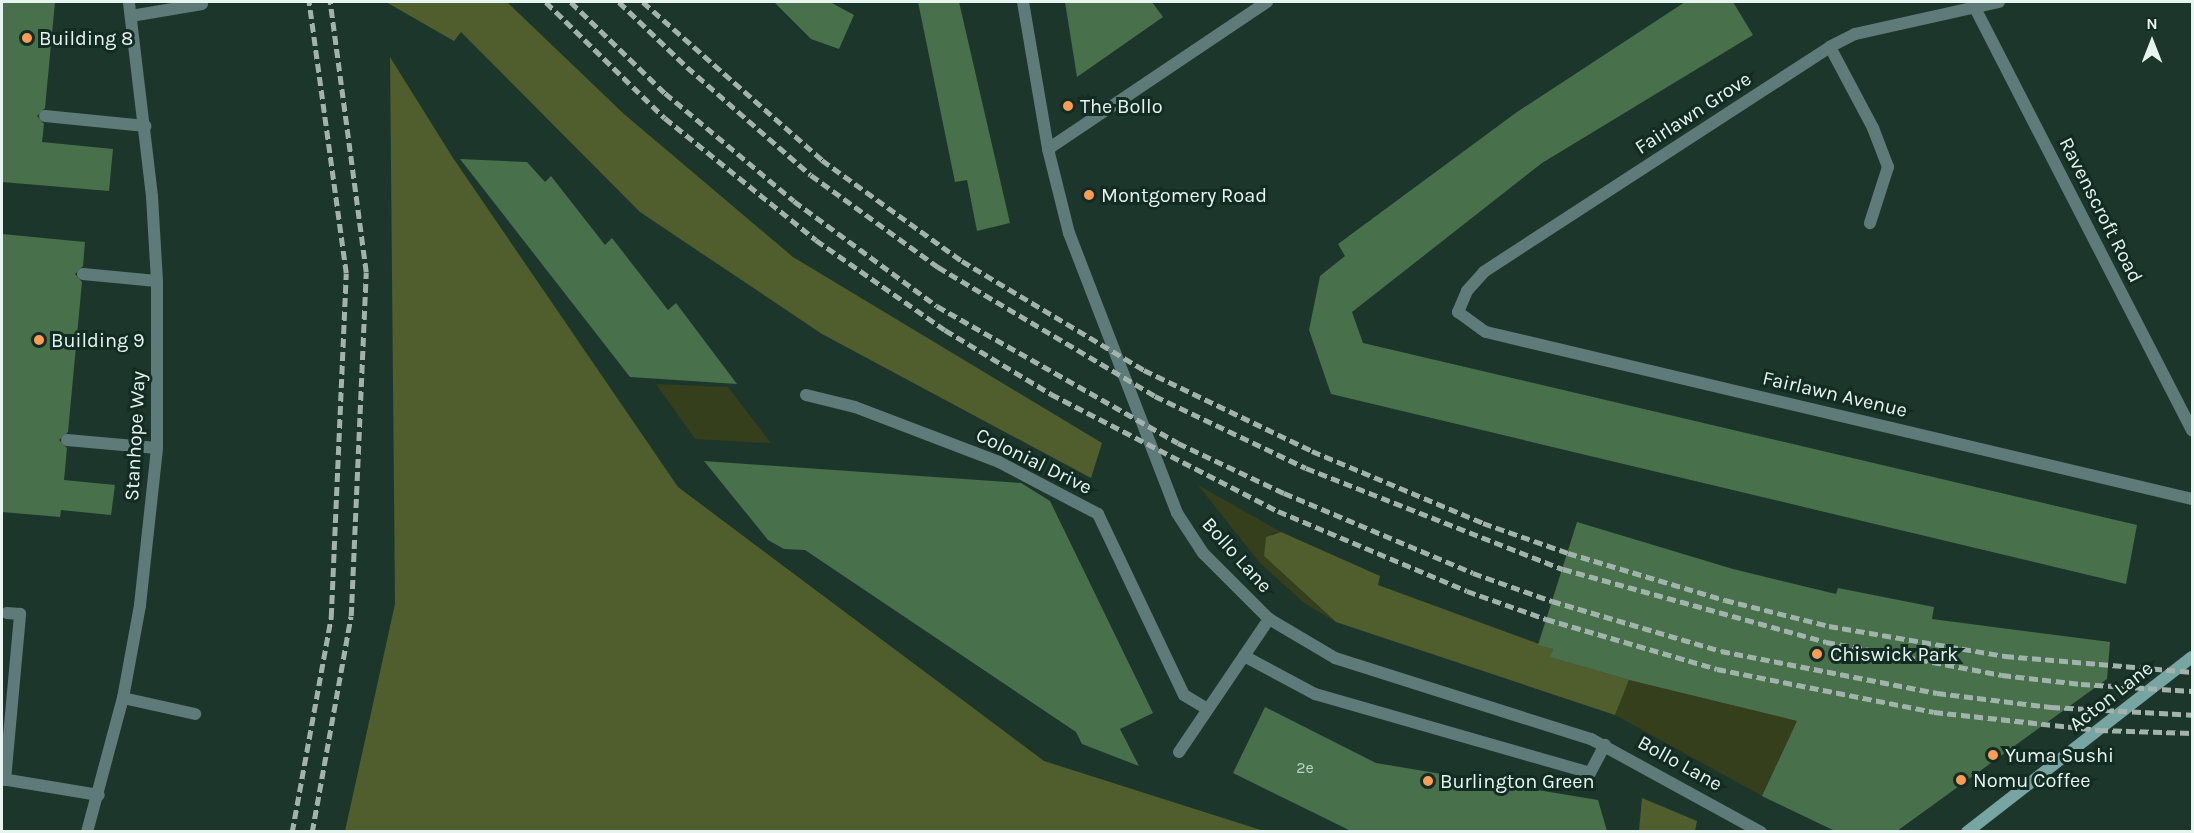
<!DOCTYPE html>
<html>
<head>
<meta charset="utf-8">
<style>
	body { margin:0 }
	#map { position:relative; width:2194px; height:833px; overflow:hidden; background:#1d362c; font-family:Karla,sans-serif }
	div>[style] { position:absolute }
	.green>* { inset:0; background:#353f1b }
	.forest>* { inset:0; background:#4f5e2c }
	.building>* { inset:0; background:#48704a }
	.service>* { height:12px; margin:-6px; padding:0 6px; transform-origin:6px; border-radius:6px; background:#5e7b79 }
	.minor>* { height:12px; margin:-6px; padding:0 6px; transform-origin:6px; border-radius:6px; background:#5e7b79 }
	.tertiary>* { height:12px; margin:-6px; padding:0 6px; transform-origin:6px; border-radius:6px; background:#5e7b79 }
	.secondary>* { height:12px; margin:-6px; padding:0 6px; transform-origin:6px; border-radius:6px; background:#76a5a2 }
	.rail>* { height:4.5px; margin-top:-2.25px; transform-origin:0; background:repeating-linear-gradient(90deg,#a1b3ac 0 9px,transparent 0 13.5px) }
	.dots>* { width:16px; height:16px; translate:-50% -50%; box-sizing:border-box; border:3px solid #132c23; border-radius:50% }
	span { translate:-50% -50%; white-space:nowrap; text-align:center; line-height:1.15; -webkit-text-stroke:6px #132c23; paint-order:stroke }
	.number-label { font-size:16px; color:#bed4c6 }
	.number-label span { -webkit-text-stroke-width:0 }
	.poi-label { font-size:20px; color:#e6f5ef }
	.left { translate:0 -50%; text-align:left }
	.street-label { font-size:20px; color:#e6f5ef }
	.frame { position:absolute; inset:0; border:3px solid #e6f5ef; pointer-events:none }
	.north { position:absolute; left:2122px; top:12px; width:60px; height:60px; -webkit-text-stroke:4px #132c23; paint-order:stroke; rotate:0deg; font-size:16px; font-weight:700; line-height:24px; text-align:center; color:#e6f5ef }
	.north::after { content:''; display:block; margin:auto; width:21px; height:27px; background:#e6f5ef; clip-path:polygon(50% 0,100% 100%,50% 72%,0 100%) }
</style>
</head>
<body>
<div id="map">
	<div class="green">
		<i style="clip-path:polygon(656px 384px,728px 387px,771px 443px,695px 439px)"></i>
		<i style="clip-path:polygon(1198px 485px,1281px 532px,1272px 533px,1264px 556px,1336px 622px,1304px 603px,1259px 562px)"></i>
		<i style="clip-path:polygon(1629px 680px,1797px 721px,1762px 796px,1615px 715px)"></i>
	</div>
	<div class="forest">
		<i style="clip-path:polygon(386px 2px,507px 2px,624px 114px,793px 257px,1102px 443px,1091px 478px,822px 334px,640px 212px,461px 32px,454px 41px)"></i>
		<i style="clip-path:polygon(390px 57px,453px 158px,678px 487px,1044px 761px,1264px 831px,345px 831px,395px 604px)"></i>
		<i style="clip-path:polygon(1281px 532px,1380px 576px,1378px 585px,1553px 649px,1551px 657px,1629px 680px,1615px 715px,1336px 622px,1264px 556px,1266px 537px)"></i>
		<i style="clip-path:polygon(1642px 798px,1697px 821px,1695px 831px,1639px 831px)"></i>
	</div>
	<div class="building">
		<i style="clip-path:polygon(2px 2px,55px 2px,45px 108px,37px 116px,44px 124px,42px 142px,113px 149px,109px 191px,2px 182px)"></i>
		<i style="clip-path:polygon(774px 2px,830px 2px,854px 15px,839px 49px,811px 39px)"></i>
		<i style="clip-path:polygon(918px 2px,959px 2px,1010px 223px,977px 231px,967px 180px,955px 182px)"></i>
		<i style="clip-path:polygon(1065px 2px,1152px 2px,1163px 17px,1077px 77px)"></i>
		<i style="clip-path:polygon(1685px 2px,1733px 2px,1753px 35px,1542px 163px,1352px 312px,1363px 343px,2137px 525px,2126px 584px,1331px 394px,1309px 330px,1320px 276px,1345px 256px,1338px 244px,1517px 112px)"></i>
		<i style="clip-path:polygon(460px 159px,527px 162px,545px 182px,551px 176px,605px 245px,612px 238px,668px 310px,676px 303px,737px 384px,630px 377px)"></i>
		<i style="clip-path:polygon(2px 234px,85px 242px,83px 266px,75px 274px,82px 282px,68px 432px,59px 440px,67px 448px,64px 480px,115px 485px,111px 515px,61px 510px,60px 517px,2px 512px)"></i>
		<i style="clip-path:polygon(704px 461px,1021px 483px,1050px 501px,1153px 713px,1120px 729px,1139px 766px,1082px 744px,1076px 732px,805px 550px,784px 549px,768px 540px)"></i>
		<i style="clip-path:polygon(1577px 522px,1733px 569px,1836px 594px,1838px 588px,1934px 607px,1932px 619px,2110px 642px,2107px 679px,1897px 831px,1835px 831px,1762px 796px,1797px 721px,1629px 680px,1550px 657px,1553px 649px,1538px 645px)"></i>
		<i style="clip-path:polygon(1265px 707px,1376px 763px,1598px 800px,1607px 831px,1351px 831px,1233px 773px)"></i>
	</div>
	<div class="service">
		<i style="left:131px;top:16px;width:72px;rotate:-9.6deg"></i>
		<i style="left:1830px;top:47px;width:92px;rotate:62deg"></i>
		<i style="left:1873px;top:128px;width:42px;rotate:69deg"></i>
		<i style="left:1888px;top:167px;width:59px;rotate:107.8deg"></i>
		<i style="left:45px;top:116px;width:101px;rotate:5.7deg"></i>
		<i style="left:83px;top:274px;width:74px;rotate:5.4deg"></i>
		<i style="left:806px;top:395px;width:50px;rotate:13.8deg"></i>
		<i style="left:855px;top:407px;width:154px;rotate:20.9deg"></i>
		<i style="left:999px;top:462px;width:112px;rotate:27.7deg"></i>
		<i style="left:1098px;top:514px;width:200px;rotate:64.6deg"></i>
		<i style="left:1184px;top:695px;width:26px;rotate:31deg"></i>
		<i style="left:67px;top:440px;width:90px;rotate:5.1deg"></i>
		<i style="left:1244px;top:656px;width:81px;rotate:28.2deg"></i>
		<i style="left:1315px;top:694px;width:286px;rotate:16deg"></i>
		<i style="left:1590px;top:773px;width:32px;rotate:-62deg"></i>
		<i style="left:123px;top:698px;width:74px;rotate:12.5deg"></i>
		<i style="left:1179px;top:752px;width:161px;rotate:-55.9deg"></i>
		<i style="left:2px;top:779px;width:98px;rotate:9.4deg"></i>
		<i style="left:5px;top:780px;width:167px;rotate:-84.8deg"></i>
		<i style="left:20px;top:614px;width:13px;rotate:-176deg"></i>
	</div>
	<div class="minor">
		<i style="left:1999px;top:2px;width:148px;rotate:167.5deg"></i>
		<i style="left:1855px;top:34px;width:28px;rotate:153deg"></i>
		<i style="left:1830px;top:47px;width:413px;rotate:147deg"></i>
		<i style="left:1484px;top:272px;width:25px;rotate:132deg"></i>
		<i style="left:1467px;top:291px;width:23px;rotate:113deg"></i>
		<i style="left:1458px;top:312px;width:34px;rotate:36deg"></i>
		<i style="left:1486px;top:332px;width:725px;rotate:13.31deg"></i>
		<i style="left:1975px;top:8px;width:475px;rotate:62.8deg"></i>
		<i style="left:1048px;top:149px;width:264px;rotate:-33.9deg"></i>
		<i style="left:87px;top:832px;width:139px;rotate:-75deg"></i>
		<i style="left:123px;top:698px;width:95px;rotate:-79.6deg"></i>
		<i style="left:140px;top:605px;width:158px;rotate:-83.8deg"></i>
		<i style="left:157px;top:448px;width:167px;rotate:-90deg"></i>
		<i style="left:157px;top:281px;width:85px;rotate:-93.4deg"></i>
		<i style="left:152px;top:196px;width:195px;rotate:-96.8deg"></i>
	</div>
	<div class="tertiary">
		<i style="left:1023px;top:2px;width:149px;rotate:80.3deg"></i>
		<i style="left:1048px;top:149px;width:87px;rotate:76deg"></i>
		<i style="left:1069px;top:233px;width:300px;rotate:68.9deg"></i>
		<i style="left:1177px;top:513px;width:48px;rotate:57deg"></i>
		<i style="left:1203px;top:553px;width:93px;rotate:45deg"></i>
		<i style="left:1269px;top:619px;width:77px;rotate:30.6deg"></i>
		<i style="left:1335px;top:658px;width:269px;rotate:17.6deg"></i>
		<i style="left:1591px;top:739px;width:194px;rotate:28.7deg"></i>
	</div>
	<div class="secondary">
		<i style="left:1967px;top:832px;width:285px;rotate:-37.9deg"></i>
	</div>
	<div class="rail">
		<i style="left:546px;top:2px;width:166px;rotate:44.3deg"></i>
		<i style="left:665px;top:118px;width:194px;rotate:38.9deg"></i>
		<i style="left:816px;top:240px;width:157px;rotate:34.9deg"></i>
		<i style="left:945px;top:330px;width:124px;rotate:31.1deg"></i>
		<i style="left:1051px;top:394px;width:255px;rotate:27.3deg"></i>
		<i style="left:1278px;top:511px;width:205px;rotate:22.9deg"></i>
		<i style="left:1467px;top:591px;width:84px;rotate:19.5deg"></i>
		<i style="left:1546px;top:619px;width:178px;rotate:16.3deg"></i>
		<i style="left:1717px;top:669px;width:221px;rotate:11.2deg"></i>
		<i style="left:1934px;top:712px;width:166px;rotate:6.2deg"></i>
		<i style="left:2099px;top:730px;width:93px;rotate:1.8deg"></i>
		<i style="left:571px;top:2px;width:131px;rotate:44.1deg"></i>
		<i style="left:665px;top:93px;width:168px;rotate:39.9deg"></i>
		<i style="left:794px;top:201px;width:177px;rotate:36.3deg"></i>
		<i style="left:937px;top:306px;width:277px;rotate:29.6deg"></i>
		<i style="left:1178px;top:443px;width:117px;rotate:25.3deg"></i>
		<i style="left:1284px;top:493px;width:205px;rotate:22.9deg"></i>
		<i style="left:1473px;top:573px;width:84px;rotate:19.5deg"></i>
		<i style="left:1552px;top:601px;width:176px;rotate:16.5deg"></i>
		<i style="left:1721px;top:651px;width:220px;rotate:11deg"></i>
		<i style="left:1937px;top:693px;width:115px;rotate:7deg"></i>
		<i style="left:2051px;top:707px;width:141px;rotate:3.2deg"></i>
		<i style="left:619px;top:2px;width:94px;rotate:43.7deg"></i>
		<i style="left:687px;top:67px;width:164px;rotate:41.1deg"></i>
		<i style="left:811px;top:175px;width:157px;rotate:35.9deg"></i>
		<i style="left:938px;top:267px;width:252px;rotate:30.7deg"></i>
		<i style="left:1155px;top:396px;width:167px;rotate:25.5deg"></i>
		<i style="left:1306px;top:468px;width:276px;rotate:21.5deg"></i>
		<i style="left:1563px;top:569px;width:273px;rotate:15.5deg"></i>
		<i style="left:1826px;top:642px;width:179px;rotate:10.6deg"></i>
		<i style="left:2002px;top:675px;width:80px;rotate:6.5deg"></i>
		<i style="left:2081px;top:684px;width:111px;rotate:3.6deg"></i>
		<i style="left:643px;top:2px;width:239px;rotate:41.4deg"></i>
		<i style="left:822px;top:160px;width:173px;rotate:35.8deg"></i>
		<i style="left:962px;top:261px;width:212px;rotate:30.9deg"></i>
		<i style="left:1144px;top:370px;width:187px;rotate:25.7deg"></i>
		<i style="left:1312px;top:451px;width:186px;rotate:22.8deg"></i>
		<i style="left:1483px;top:523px;width:90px;rotate:19.4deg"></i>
		<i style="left:1568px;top:553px;width:164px;rotate:16.7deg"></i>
		<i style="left:1725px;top:600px;width:107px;rotate:14deg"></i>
		<i style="left:1829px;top:626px;width:179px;rotate:9.7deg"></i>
		<i style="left:2005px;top:656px;width:188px;rotate:4.9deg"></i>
		<i style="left:292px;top:832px;width:219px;rotate:-79.7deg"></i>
		<i style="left:331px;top:617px;width:344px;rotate:-87.5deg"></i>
		<i style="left:346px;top:273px;width:274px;rotate:-97.8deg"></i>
		<i style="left:312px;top:832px;width:219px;rotate:-79.8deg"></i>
		<i style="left:351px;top:616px;width:344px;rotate:-87.5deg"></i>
		<i style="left:366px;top:272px;width:272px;rotate:-97.6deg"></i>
	</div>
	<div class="dots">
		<i style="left:27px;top:38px;background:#fd9d55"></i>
		<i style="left:1068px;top:106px;background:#fd9d55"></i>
		<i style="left:1089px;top:195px;background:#fd9d55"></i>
		<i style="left:39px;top:340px;background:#fd9d55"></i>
		<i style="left:1817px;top:654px;background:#fd9d55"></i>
		<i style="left:1993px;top:755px;background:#fd9d55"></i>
		<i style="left:1961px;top:780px;background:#fd9d55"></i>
		<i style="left:1428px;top:781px;background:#fd9d55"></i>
	</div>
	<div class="number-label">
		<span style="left:1305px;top:768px">2e</span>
	</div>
	<div class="poi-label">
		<span class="left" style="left:39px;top:38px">Building 8</span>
		<span class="left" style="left:1080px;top:106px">The Bollo</span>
		<span class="left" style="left:1101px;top:195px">Montgomery Road</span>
		<span class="left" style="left:51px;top:340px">Building 9</span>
		<span class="left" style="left:1830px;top:654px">Chiswick Park</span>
		<span class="left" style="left:2005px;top:755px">Yuma Sushi</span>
		<span class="left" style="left:1973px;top:780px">Nomu Coffee</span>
		<span class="left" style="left:1440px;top:781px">Burlington Green</span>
	</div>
	<div class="street-label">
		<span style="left:1693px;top:113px;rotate:-33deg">Fairlawn Grove</span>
		<span style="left:2101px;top:210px;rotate:63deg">Ravenscroft Road</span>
		<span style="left:1835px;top:394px;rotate:13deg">Fairlawn Avenue</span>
		<span style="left:135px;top:436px;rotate:-87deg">Stanhope Way</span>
		<span style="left:1034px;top:461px;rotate:26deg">Colonial Drive</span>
		<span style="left:1237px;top:555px;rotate:48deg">Bollo Lane</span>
		<span style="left:2111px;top:696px;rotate:-38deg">Acton Lane</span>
		<span style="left:1680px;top:763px;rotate:29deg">Bollo Lane</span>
	</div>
	<div class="frame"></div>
	<div class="north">N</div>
</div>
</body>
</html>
